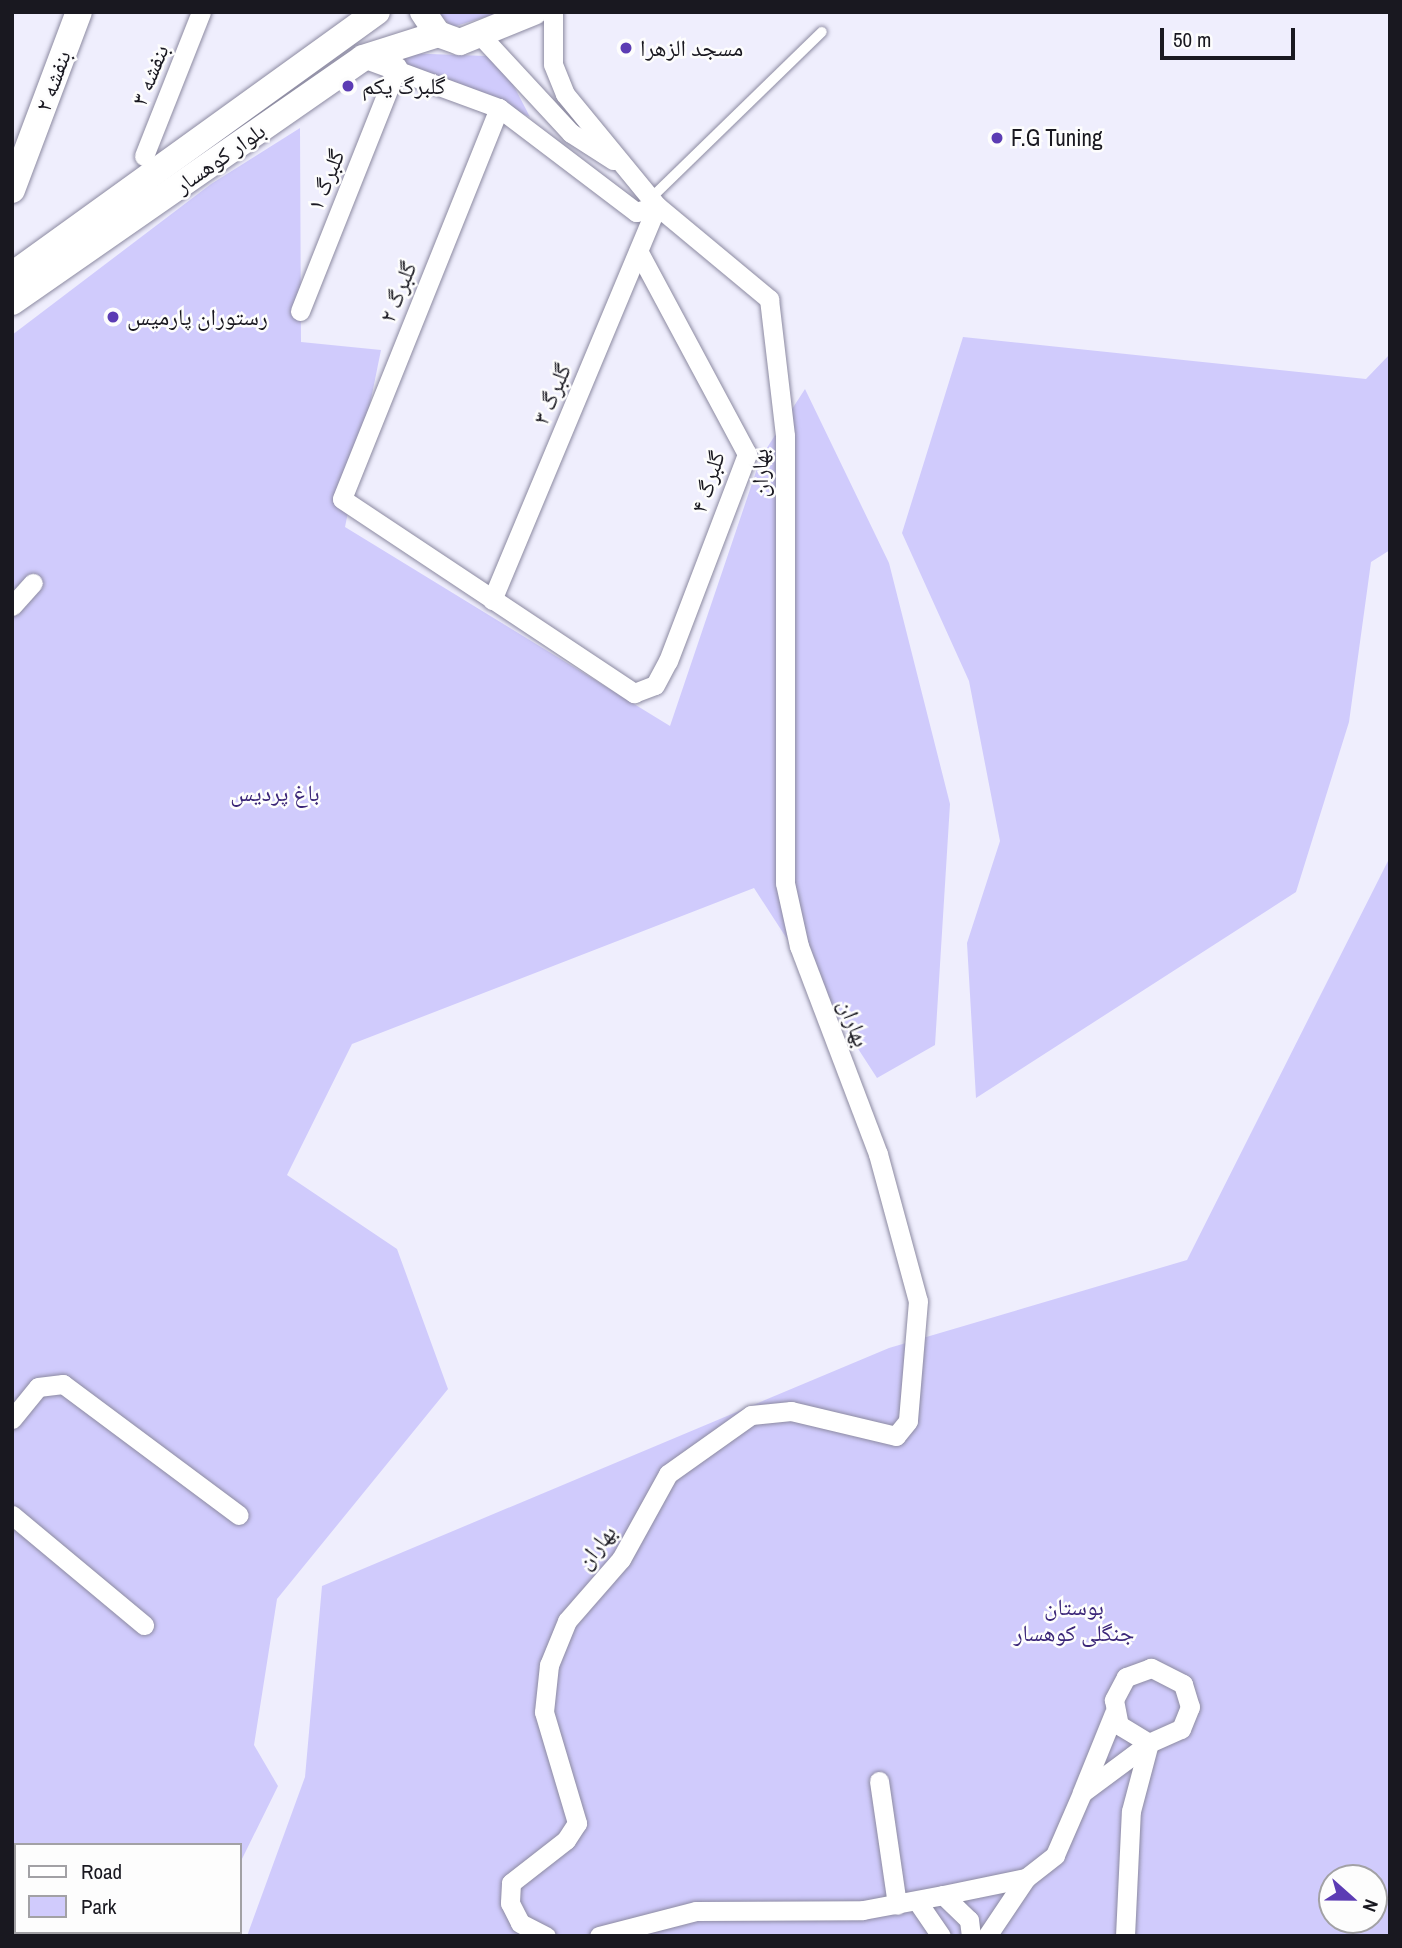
<!DOCTYPE html>
<html>
<head>
<meta charset="utf-8">
<style>
	body { margin:0 }
	#map { position:relative; width:1402px; height:1948px; overflow:hidden; background:#efeefd; font-family:"Archivo Narrow","Noto Naskh Arabic",sans-serif }
	div>[style] { position:absolute }
	.green>* { inset:0; background:#d0cbfc }
	.roads { filter:drop-shadow(0 0 2px #8c8aa1) drop-shadow(0 0 2px #8c8aa1) }
	.lane>* { height:10px; margin:-5px; padding:0 5px; transform-origin:5px; border-radius:5px; background:#fff }
	.street>* { height:19px; margin:-9.5px; padding:0 9.5px; transform-origin:9.5px; border-radius:9.5px; background:#fff }
	.secondary>* { height:26px; margin:-13px; padding:0 13px; transform-origin:13px; border-radius:13px; background:#fff }
	.dots>* { width:19px; height:19px; translate:-50% -50%; box-sizing:border-box; border:4px solid #fdfdfd; border-radius:50% }
	span { translate:-50% -50%; white-space:nowrap; text-align:center; line-height:1.15; -webkit-text-stroke:5px #fdfdfd; paint-order:stroke }
	.poi-label { font-size:23px; color:#191820 }
	.left { translate:0 -50%; text-align:left }
	.street-label { font-size:23px; color:#191820 }
	.park-label { font-size:23px; color:#3b2678 }
	.frame { position:absolute; inset:0; border:14px solid #191820; pointer-events:none }
	.legend { position:absolute; left:14px; top:1843px; width:228px; height:91px; box-sizing:border-box; background:#fdfdfd; border:2px solid #a2a1a5; margin:0; padding:9px 12px; list-style:none; font-size:21px; color:#191820 }
	.legend li { display:flex; align-items:center; gap:14px; height:35px }
	.legend b { width:35px; border:2px solid #a2a1a5 }
	.north { position:absolute; left:1318px; top:1864px; width:70px; height:70px; box-sizing:border-box; background:#fdfdfd; border:2px solid #a2a1a5; border-radius:50%; rotate:111deg; font-size:19px; font-weight:700; line-height:28px; text-align:center; color:#191820 }
	.north::after { content:''; display:block; margin:auto; width:24px; height:32px; background:#5c3cb4; clip-path:polygon(50% 0,100% 100%,50% 72%,0 100%) }
	.scale { position:absolute; left:1160px; top:28px; width:135px; height:32px; box-sizing:border-box; border:4px solid #191820; border-top:0; padding-left:9px; font-size:21px; line-height:24px; white-space:nowrap; color:#191820; -webkit-text-stroke:5px #fdfdfd; paint-order:stroke }
</style>
</head>
<body>
<div id="map">
	<div class="green">
		<i style="clip-path:polygon(435px 12px,501px 12px,453px 27px)"></i>
		<i style="clip-path:polygon(402px 53px,487px 56px,506px 71px,530px 117px,386px 57px)"></i>
		<i style="clip-path:polygon(300px 128px,301px 342px,381px 350px,345px 527px,670px 726px,761px 457px,805px 389px,889px 563px,950px 804px,935px 1045px,877px 1078px,754px 888px,352px 1044px,287px 1175px,397px 1249px,448px 1389px,277px 1599px,254px 1745px,278px 1786px,240px 1863px,240px 1845px,16px 1845px,16px 1932px,204px 1936px,12px 1936px,12px 335px,211px 184px)"></i>
		<i style="clip-path:polygon(963px 337px,1366px 379px,1390px 354px,1390px 550px,1371px 562px,1349px 722px,1296px 892px,976px 1098px,967px 943px,1000px 841px,969px 681px,902px 533px)"></i>
		<i style="clip-path:polygon(evenodd,1390px 857px,1390px 1936px,247px 1936px,305px 1777px,322px 1586px,889px 1348px,1187px 1260px,1390px 857px,1332px 1878px,1374px 1878px,1374px 1920px,1332px 1920px,1332px 1878px)"></i>
	</div>
	<div class="roads">
		<div class="lane">
			<i style="left:649px;top:200px;width:241px;rotate:-44.2deg"></i>
		</div>
		<div class="street">
			<i style="left:482px;top:37px;width:131px;rotate:47.2deg"></i>
			<i style="left:571px;top:133px;width:50px;rotate:32.7deg"></i>
			<i style="left:363px;top:58px;width:145px;rotate:20.2deg"></i>
			<i style="left:499px;top:108px;width:172px;rotate:37.2deg"></i>
			<i style="left:636px;top:212px;width:22px;rotate:-16deg"></i>
			<i style="left:657px;top:206px;width:146px;rotate:39.7deg"></i>
			<i style="left:769px;top:299px;width:138px;rotate:83.3deg"></i>
			<i style="left:785px;top:436px;width:447px;rotate:90deg"></i>
			<i style="left:785px;top:883px;width:65px;rotate:77.5deg"></i>
			<i style="left:799px;top:946px;width:222px;rotate:69.2deg"></i>
			<i style="left:878px;top:1154px;width:152px;rotate:74.8deg"></i>
			<i style="left:918px;top:1301px;width:120px;rotate:94.8deg"></i>
			<i style="left:908px;top:1421px;width:19px;rotate:129deg"></i>
			<i style="left:896px;top:1436px;width:108px;rotate:-166.6deg"></i>
			<i style="left:791px;top:1411px;width:40px;rotate:174.3deg"></i>
			<i style="left:751px;top:1415px;width:102px;rotate:144.6deg"></i>
			<i style="left:668px;top:1474px;width:97px;rotate:118.9deg"></i>
			<i style="left:621px;top:1559px;width:82px;rotate:131.1deg"></i>
			<i style="left:567px;top:1621px;width:48px;rotate:112.2deg"></i>
			<i style="left:549px;top:1665px;width:47px;rotate:96.1deg"></i>
			<i style="left:544px;top:1712px;width:116px;rotate:73.4deg"></i>
			<i style="left:577px;top:1823px;width:20px;rotate:123deg"></i>
			<i style="left:566px;top:1840px;width:70px;rotate:142deg"></i>
			<i style="left:511px;top:1883px;width:20px;rotate:93deg"></i>
			<i style="left:510px;top:1903px;width:22px;rotate:63deg"></i>
			<i style="left:520px;top:1923px;width:29px;rotate:27deg"></i>
			<i style="left:499px;top:108px;width:421px;rotate:111.9deg"></i>
			<i style="left:342px;top:499px;width:351px;rotate:33.6deg"></i>
			<i style="left:634px;top:693px;width:22px;rotate:-21deg"></i>
			<i style="left:655px;top:685px;width:27px;rotate:-62deg"></i>
			<i style="left:668px;top:661px;width:222px;rotate:-69.1deg"></i>
			<i style="left:747px;top:454px;width:230px;rotate:-118.2deg"></i>
			<i style="left:144px;top:156px;width:155px;rotate:-68.4deg"></i>
			<i style="left:300px;top:311px;width:263px;rotate:-68.3deg"></i>
			<i style="left:492px;top:600px;width:427px;rotate:-67.3deg"></i>
			<i style="left:657px;top:206px;width:145px;rotate:-129.4deg"></i>
			<i style="left:565px;top:94px;width:32px;rotate:-112deg"></i>
			<i style="left:553px;top:64px;width:52px;rotate:-90deg"></i>
			<i style="left:12px;top:606px;width:31px;rotate:-48deg"></i>
			<i style="left:12px;top:1419px;width:41px;rotate:-50.9deg"></i>
			<i style="left:38px;top:1387px;width:25px;rotate:-7deg"></i>
			<i style="left:63px;top:1384px;width:219px;rotate:36.7deg"></i>
			<i style="left:12px;top:1515px;width:172px;rotate:39.8deg"></i>
			<i style="left:879px;top:1781px;width:125px;rotate:81.7deg"></i>
			<i style="left:1082px;top:1792px;width:85px;rotate:-67.9deg"></i>
			<i style="left:943px;top:1895px;width:85px;rotate:-11.6deg"></i>
			<i style="left:917px;top:1901px;width:42px;rotate:55.6deg"></i>
			<i style="left:599px;top:1936px;width:100px;rotate:-14.5deg"></i>
			<i style="left:696px;top:1911px;width:167px;rotate:-0.3deg"></i>
			<i style="left:863px;top:1910px;width:81px;rotate:-10.6deg"></i>
			<i style="left:943px;top:1895px;width:36px;rotate:44deg"></i>
			<i style="left:969px;top:1920px;width:16px;rotate:83deg"></i>
			<i style="left:987px;top:1936px;width:70px;rotate:-56.1deg"></i>
			<i style="left:1026px;top:1878px;width:37px;rotate:-38deg"></i>
			<i style="left:1055px;top:1855px;width:68px;rotate:-66.5deg"></i>
			<i style="left:1082px;top:1793px;width:84px;rotate:-36.7deg"></i>
			<i style="left:1149px;top:1743px;width:35px;rotate:-24deg"></i>
			<i style="left:1181px;top:1729px;width:24px;rotate:-68deg"></i>
			<i style="left:1190px;top:1707px;width:24px;rotate:-107deg"></i>
			<i style="left:1183px;top:1684px;width:36px;rotate:-153deg"></i>
			<i style="left:1151px;top:1668px;width:27px;rotate:160deg"></i>
			<i style="left:1126px;top:1677px;width:26px;rotate:118deg"></i>
			<i style="left:1114px;top:1700px;width:25px;rotate:79deg"></i>
			<i style="left:1119px;top:1725px;width:35px;rotate:31deg"></i>
			<i style="left:1125px;top:1936px;width:125px;rotate:-87.3deg"></i>
			<i style="left:1131px;top:1811px;width:70px;rotate:-75.2deg"></i>
		</div>
		<div class="secondary">
			<i style="left:423px;top:12px;width:27px;rotate:56deg"></i>
			<i style="left:438px;top:34px;width:23px;rotate:20deg"></i>
			<i style="left:460px;top:42px;width:80px;rotate:-22.1deg"></i>
			<i style="left:12px;top:190px;width:190px;rotate:-69.4deg"></i>
			<i style="left:12px;top:275px;width:450px;rotate:-35.8deg"></i>
			<i style="left:12px;top:302px;width:427px;rotate:-34.8deg"></i>
			<i style="left:363px;top:58px;width:79px;rotate:-17.7deg"></i>
		</div>
	</div>
	<div class="dots">
		<i style="left:626px;top:48px;background:#5c3cb4"></i>
		<i style="left:348px;top:86px;background:#5c3cb4"></i>
		<i style="left:997px;top:138px;background:#5c3cb4"></i>
		<i style="left:113px;top:317px;background:#5c3cb4"></i>
	</div>
	<div class="poi-label">
		<span class="left" style="left:640px;top:48px">مسجد الزهرا</span>
		<span class="left" style="left:362px;top:86px">گلبرگ یکم</span>
		<span class="left" style="left:1011px;top:138px">F.G Tuning</span>
		<span class="left" style="left:127px;top:317px">رستوران پارمیس</span>
	</div>
	<div class="street-label">
		<span style="left:150px;top:75px;rotate:-68deg">بنفشه ۳</span>
		<span style="left:53px;top:81px;rotate:-70deg">بنفشه ۲</span>
		<span style="left:220px;top:158px;rotate:-35deg">بلوار کوهسار</span>
		<span style="left:326px;top:180px;rotate:-68deg">گلبرگ ۱</span>
		<span style="left:398px;top:292px;rotate:-68deg">گلبرگ ۲</span>
		<span style="left:552px;top:394px;rotate:-67deg">گلبرگ ۳</span>
		<span style="left:760px;top:473px;rotate:-90deg">بهاران</span>
		<span style="left:708px;top:482px;rotate:-72deg">گلبرگ ۴</span>
		<span style="left:854px;top:1023px;rotate:69deg">بهاران</span>
		<span style="left:596px;top:1547px;rotate:-52deg">بهاران</span>
	</div>
	<div class="park-label">
		<span style="left:275px;top:793px">باغ پردیس</span>
		<span style="left:1074px;top:1620px">بوستان<br>جنگلی کوهسار</span>
	</div>
	<div class="frame"></div>
	<ul class="legend">
	<li><b style="height:9px;background:#fff"></b>Road</li>
	<li><b style="height:19px;background:#d0cbfc"></b>Park</li>
	</ul>
	<div class="north">N</div>
	<div class="scale">50 m</div>
</div>
</body>
</html>
